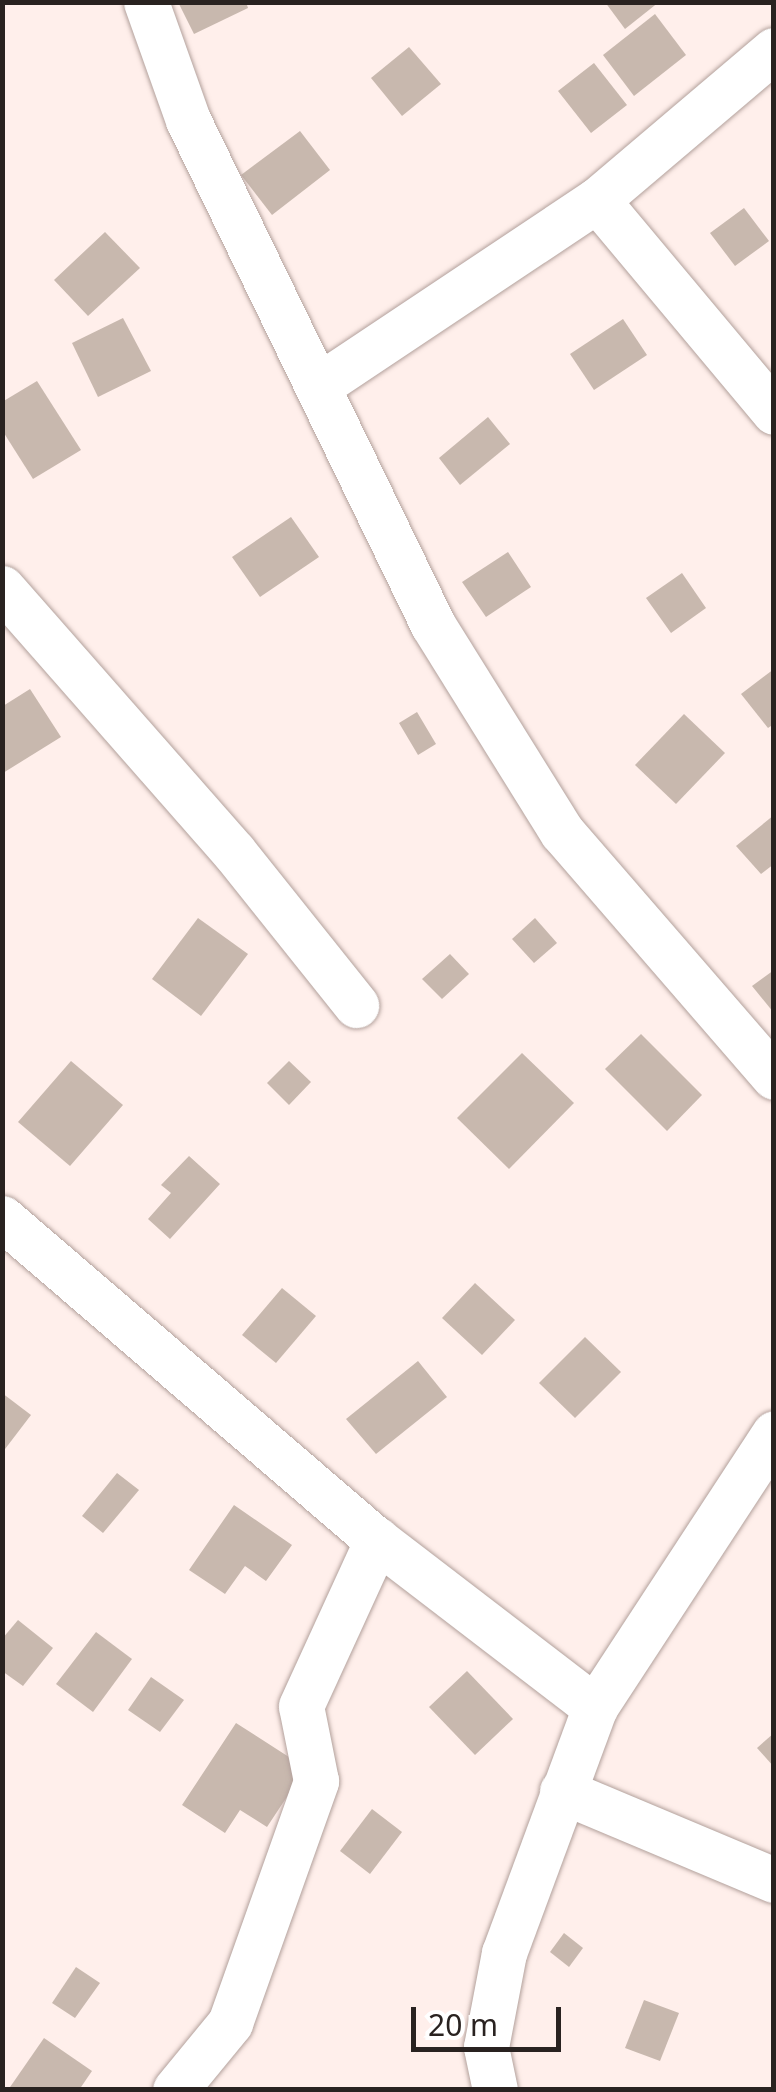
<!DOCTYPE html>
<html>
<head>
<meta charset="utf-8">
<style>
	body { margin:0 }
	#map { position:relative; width:776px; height:2092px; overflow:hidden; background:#ffefeb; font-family:"Noto Sans",sans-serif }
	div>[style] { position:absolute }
	.building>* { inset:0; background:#c8b8ae }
	.roads { filter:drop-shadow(0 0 2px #b3a19c) drop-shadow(0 0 2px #b3a19c) }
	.minor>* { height:45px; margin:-22.5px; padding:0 22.5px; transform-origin:22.5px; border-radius:22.5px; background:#fff }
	span { translate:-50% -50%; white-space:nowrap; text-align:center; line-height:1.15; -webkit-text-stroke:8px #fff; paint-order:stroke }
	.frame { position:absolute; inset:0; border:5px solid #292220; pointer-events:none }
	.scale { position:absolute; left:411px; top:2007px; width:150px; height:45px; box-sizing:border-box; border:5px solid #292220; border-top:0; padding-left:12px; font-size:30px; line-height:35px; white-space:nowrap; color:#292220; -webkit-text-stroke:8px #fff; paint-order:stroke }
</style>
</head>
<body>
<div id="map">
	<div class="building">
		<i style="clip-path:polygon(178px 2px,246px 2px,248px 8px,194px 34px)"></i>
		<i style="clip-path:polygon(605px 2px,659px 2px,625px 29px)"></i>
		<i style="clip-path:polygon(655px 14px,686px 55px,634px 96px,603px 55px)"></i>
		<i style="clip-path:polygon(409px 47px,441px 84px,402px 116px,371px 78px)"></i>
		<i style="clip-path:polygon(594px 63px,627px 105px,591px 133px,558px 91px)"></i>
		<i style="clip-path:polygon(300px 131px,330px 170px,272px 215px,241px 175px)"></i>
		<i style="clip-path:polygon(744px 208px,769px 241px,735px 266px,710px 233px)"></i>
		<i style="clip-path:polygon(105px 232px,140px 268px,88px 316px,54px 280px)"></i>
		<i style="clip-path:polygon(123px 318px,151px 371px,98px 397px,72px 343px)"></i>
		<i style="clip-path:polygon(623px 319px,647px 355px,594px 390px,570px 354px)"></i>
		<i style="clip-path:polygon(37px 381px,81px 450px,33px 479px,2px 430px,2px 402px)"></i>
		<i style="clip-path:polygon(488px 417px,510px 444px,460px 485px,439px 458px)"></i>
		<i style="clip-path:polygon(291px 517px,319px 557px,260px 597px,232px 557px)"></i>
		<i style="clip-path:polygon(508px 552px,531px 587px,486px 617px,462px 582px)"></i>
		<i style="clip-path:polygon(682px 573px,706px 608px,671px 633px,646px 598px)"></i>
		<i style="clip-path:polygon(774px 669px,774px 724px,768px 728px,741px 694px)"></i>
		<i style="clip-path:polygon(30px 689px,61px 737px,3px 773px,3px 706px)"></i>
		<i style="clip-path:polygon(417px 712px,436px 744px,418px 755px,399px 723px)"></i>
		<i style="clip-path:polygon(684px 714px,725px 753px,676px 804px,635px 765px)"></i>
		<i style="clip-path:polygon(774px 815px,774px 864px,761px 874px,736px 846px)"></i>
		<i style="clip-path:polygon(198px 918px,248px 954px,201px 1016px,152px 979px)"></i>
		<i style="clip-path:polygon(535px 918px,557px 943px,534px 963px,512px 939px)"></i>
		<i style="clip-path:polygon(450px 954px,469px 974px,442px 999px,422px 979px)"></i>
		<i style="clip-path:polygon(774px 970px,774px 1013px,752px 986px)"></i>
		<i style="clip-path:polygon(641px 1034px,702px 1095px,667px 1131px,605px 1069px)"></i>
		<i style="clip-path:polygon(522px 1053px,574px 1103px,509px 1169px,457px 1118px)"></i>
		<i style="clip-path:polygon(71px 1061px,123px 1105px,70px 1166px,18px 1122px)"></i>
		<i style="clip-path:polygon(289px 1061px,311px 1082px,289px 1105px,267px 1083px)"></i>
		<i style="clip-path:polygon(189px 1156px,220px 1184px,170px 1239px,148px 1219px,171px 1193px,161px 1185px)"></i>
		<i style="clip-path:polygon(475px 1283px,515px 1320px,482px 1355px,442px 1318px)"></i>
		<i style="clip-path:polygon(282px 1288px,316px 1316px,276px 1363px,242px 1335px)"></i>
		<i style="clip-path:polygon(585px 1337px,621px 1372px,575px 1418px,539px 1383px)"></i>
		<i style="clip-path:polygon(418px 1361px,447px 1397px,376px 1454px,346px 1419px)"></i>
		<i style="clip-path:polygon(2px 1393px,31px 1415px,2px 1453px)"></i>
		<i style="clip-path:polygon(117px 1473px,139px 1490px,103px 1533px,82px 1516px)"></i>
		<i style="clip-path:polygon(234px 1505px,292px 1545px,266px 1581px,245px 1566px,225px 1594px,189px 1570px)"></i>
		<i style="clip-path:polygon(18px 1620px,53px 1648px,23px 1686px,2px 1671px,2px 1639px)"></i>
		<i style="clip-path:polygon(96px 1632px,132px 1659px,93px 1712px,56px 1684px)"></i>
		<i style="clip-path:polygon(467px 1671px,513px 1719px,475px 1755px,429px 1707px)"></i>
		<i style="clip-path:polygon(151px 1677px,184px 1700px,160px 1732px,128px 1710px)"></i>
		<i style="clip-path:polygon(236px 1723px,306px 1768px,267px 1827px,240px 1810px,225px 1833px,182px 1805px)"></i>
		<i style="clip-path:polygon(774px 1733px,774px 1767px,757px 1748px)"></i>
		<i style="clip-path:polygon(372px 1809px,402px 1832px,370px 1874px,340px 1851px)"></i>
		<i style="clip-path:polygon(564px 1933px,583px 1948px,569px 1967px,550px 1952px)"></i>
		<i style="clip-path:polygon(76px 1967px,100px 1983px,75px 2018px,52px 2003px)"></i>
		<i style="clip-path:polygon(644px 2000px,679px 2013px,660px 2061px,625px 2048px)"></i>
		<i style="clip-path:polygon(44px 2038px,92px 2071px,79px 2090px,8px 2090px)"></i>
	</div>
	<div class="roads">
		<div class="minor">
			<i style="left:146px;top:2px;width:125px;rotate:70.4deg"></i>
			<i style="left:188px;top:120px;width:561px;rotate:64.12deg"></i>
			<i style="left:433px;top:625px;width:244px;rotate:58.1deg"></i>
			<i style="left:562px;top:832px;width:324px;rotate:49.1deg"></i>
			<i style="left:597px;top:200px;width:276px;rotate:50.1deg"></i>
			<i style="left:321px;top:384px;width:332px;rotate:-33.7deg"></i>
			<i style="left:597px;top:200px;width:232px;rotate:-40.3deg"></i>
			<i style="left:2px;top:588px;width:351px;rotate:48.7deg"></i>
			<i style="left:234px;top:852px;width:196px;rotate:51.4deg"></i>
			<i style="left:2px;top:1218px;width:494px;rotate:40.7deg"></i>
			<i style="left:377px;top:1540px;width:275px;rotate:37.5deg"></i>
			<i style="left:562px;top:1791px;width:230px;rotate:22.8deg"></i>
			<i style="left:175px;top:2090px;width:87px;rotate:-50.6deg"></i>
			<i style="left:230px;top:2023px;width:257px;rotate:-70.4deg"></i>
			<i style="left:316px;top:1781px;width:76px;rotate:-101.3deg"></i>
			<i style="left:301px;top:1706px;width:183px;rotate:-65.4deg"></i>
			<i style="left:495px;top:2090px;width:44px;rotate:-101.8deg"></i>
			<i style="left:486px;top:2047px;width:96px;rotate:-79.2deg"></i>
			<i style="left:504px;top:1953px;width:262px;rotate:-69.7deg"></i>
			<i style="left:595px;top:1707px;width:327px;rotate:-56.8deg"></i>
		</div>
	</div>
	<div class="frame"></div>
	<div class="scale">20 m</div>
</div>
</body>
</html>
